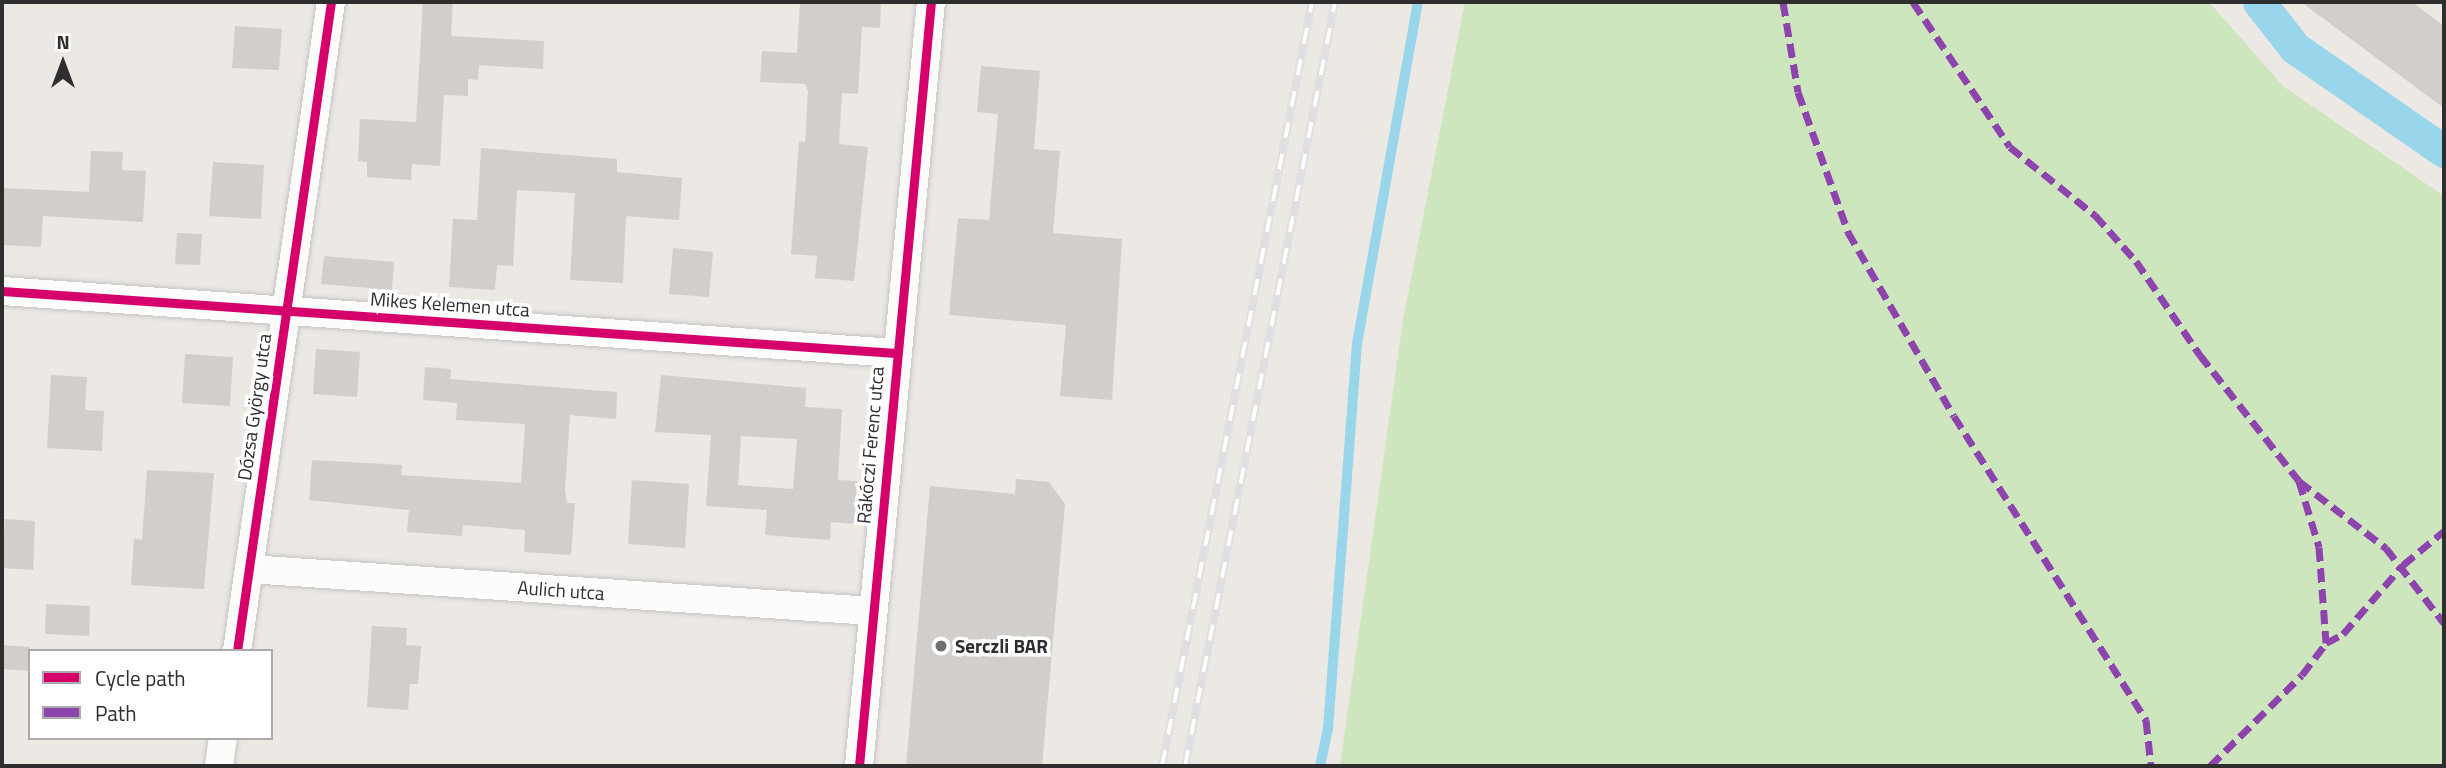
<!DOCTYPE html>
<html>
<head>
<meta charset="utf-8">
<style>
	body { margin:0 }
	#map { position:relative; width:2446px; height:768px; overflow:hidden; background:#ece8e4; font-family:"Titillium Web",sans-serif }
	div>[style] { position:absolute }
	.green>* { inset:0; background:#cee6be }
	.stream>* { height:10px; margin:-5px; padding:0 5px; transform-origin:5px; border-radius:5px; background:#99d6ec }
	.canal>* { height:33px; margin:-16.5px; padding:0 16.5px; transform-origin:16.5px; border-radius:16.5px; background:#99d6ec }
	.building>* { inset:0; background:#d1cecb }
	.roads { filter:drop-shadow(0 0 2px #c5c4c5) drop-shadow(0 0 2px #c5c4c5) }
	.minor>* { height:28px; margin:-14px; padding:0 14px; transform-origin:14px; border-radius:14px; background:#fcfcfb }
	.rail>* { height:8px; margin-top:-4px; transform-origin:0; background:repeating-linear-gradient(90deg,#fff 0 16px,#dfdfe1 0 32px); box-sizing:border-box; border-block:2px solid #dfdfe1 }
	.quiet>* { height:7px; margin-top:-3.5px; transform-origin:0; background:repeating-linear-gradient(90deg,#8e44ad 0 14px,transparent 0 21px) }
	.cycleway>* { height:9px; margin:-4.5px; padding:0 4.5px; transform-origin:4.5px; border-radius:4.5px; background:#d6006c }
	.dots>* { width:19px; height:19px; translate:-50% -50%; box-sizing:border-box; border:4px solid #fff; border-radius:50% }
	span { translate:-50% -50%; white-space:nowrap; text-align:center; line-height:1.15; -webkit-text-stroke:7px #fff; paint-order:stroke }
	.street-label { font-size:19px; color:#2e2e2e }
	.poi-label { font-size:19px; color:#2e2e2e; font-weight:700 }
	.left { translate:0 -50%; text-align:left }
	.frame { position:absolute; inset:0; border:4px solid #2e2e2e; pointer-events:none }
	.legend { position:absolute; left:28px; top:649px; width:245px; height:91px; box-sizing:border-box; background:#fff; border:2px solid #ababab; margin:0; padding:9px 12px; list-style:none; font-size:21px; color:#2e2e2e }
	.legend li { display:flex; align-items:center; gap:14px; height:35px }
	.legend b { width:35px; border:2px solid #ababab }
	.north { position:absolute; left:28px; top:28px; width:70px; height:70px; -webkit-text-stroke:5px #fff; paint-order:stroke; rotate:0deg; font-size:19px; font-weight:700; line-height:28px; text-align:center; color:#2e2e2e }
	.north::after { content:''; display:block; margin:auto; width:24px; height:32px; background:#2e2e2e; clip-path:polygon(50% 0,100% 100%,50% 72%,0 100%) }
</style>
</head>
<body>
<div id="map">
	<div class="green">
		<i style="clip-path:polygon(1465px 2px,2209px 2px,2284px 87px,2444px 196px,2444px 766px,1340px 766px,1403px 320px)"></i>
	</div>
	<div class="stream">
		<i style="left:1320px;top:766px;width:38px;rotate:-78deg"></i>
		<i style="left:1328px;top:729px;width:386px;rotate:-85.7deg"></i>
		<i style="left:1357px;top:344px;width:347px;rotate:-79.9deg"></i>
	</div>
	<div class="canal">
		<i style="left:2259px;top:2px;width:58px;rotate:52deg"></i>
		<i style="left:2295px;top:48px;width:181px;rotate:34.7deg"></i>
	</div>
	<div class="building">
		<i style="clip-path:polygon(423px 2px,453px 2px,451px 36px,544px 41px,543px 69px,479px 65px,478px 80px,468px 79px,468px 96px,444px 95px,440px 166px,412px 164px,411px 180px,367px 177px,367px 162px,358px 161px,360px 119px,416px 122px)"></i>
		<i style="clip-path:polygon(800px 2px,881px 2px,880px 28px,862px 27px,858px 94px,842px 93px,839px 144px,868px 147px,854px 281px,815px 278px,817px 256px,791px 254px,799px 141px,805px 142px,808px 91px,805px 84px,760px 82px,762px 51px,797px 53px)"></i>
		<i style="clip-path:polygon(2301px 2px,2412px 2px,2444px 26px,2444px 108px)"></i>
		<i style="clip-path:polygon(235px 26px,282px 29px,279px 70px,232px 68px)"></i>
		<i style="clip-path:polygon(981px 66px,1040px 71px,1034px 149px,1060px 151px,1053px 233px,1122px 239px,1112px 400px,1060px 396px,1066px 325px,949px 315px,958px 218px,989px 220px,998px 114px,977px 112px)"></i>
		<i style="clip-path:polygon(481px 148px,617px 159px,617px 172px,682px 178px,679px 220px,626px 216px,623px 283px,570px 280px,575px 193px,517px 190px,513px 266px,497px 265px,495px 290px,449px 287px,453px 219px,477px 220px)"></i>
		<i style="clip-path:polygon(91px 151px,123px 152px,122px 170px,146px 171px,143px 222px,43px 216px,41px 247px,2px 245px,2px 188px,89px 192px)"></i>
		<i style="clip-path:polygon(213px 162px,264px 165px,261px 219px,209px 216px)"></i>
		<i style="clip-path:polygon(177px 233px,202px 234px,200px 265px,175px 264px)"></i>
		<i style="clip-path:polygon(673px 248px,713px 252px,709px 297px,669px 294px)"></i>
		<i style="clip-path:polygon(324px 256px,394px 262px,392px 290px,321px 284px)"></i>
		<i style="clip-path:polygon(316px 349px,360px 352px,357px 397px,313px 394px)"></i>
		<i style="clip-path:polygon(185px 354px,233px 357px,230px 406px,182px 403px)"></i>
		<i style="clip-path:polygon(425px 367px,451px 369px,450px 379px,617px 392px,616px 419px,570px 415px,565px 490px,567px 503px,575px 503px,571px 555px,524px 552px,525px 530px,463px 525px,462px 536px,407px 532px,409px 510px,309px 500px,312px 460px,402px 465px,401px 475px,521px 483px,525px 424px,456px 420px,457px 403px,423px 400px)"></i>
		<i style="clip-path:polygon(51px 375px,87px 377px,85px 410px,104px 411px,102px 451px,47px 448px)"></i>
		<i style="clip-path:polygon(evenodd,661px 375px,806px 388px,805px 407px,842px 409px,838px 480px,857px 481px,854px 524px,831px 522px,830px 540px,765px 535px,767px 510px,706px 506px,711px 435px,655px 432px,661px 375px,741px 436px,797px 439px,793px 489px,738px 485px,741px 436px)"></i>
		<i style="clip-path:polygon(147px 470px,214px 473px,204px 589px,131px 585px,134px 539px,142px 540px)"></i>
		<i style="clip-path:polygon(1016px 479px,1049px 482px,1065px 504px,1042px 766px,906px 766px,930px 486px,1015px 494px)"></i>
		<i style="clip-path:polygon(632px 480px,689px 484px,685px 548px,628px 544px)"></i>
		<i style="clip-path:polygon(5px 519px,35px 521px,33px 570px,2px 568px)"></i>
		<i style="clip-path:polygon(46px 604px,90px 606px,89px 636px,45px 634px)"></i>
		<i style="clip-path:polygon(372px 626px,407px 628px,406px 645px,421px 646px,418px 684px,410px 684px,408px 710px,367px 707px)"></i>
		<i style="clip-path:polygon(2px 645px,30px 647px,30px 671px,2px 669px)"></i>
	</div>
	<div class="roads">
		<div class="minor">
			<i style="left:2px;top:291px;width:896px;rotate:3.97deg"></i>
			<i style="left:249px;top:569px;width:624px;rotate:3.86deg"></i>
			<i style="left:237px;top:651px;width:656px;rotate:-81.76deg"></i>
			<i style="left:219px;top:766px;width:28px;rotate:-82deg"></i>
			<i style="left:859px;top:766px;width:767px;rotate:-84.62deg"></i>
		</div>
	</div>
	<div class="rail">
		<i style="left:1162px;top:766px;width:779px;rotate:-78.89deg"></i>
		<i style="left:1185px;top:766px;width:779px;rotate:-78.89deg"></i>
	</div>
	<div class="quiet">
		<i style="left:1783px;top:2px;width:91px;rotate:80.5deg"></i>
		<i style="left:1798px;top:92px;width:149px;rotate:70.3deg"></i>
		<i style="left:1848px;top:232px;width:212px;rotate:60.1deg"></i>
		<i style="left:1954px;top:416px;width:360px;rotate:57.7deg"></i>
		<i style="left:2146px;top:720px;width:46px;rotate:83.8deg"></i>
		<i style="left:1913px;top:2px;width:174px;rotate:56.2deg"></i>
		<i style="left:2010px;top:147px;width:109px;rotate:38.7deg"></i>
		<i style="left:2095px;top:215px;width:62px;rotate:48.3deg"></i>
		<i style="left:2136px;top:261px;width:114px;rotate:55.8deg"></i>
		<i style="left:2200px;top:355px;width:160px;rotate:51.8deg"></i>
		<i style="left:2299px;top:481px;width:69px;rotate:73.1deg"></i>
		<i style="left:2319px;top:547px;width:96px;rotate:85.8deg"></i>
		<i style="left:2299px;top:481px;width:110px;rotate:37.6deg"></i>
		<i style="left:2386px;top:548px;width:95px;rotate:52.3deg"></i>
		<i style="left:2210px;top:766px;width:129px;rotate:-44.7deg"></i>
		<i style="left:2302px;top:675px;width:40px;rotate:-53deg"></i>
		<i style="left:2326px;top:643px;width:19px;rotate:-28deg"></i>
		<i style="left:2343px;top:634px;width:91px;rotate:-49deg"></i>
		<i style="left:2403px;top:565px;width:53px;rotate:-39.7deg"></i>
	</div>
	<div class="cycleway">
		<i style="left:2px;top:291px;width:896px;rotate:3.97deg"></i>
		<i style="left:237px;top:651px;width:656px;rotate:-81.76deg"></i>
		<i style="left:859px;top:766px;width:767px;rotate:-84.62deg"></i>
	</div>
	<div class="dots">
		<i style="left:941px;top:646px;background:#706f6e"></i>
	</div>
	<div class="street-label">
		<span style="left:450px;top:304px;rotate:4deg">Mikes Kelemen utca</span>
		<span style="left:254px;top:407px;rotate:-82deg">Dózsa György utca</span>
		<span style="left:870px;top:445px;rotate:-85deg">Rákóczi Ferenc utca</span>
		<span style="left:561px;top:590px;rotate:4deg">Aulich utca</span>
	</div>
	<div class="poi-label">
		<span class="left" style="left:955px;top:646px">Serczli BAR</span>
	</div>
	<div class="frame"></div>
	<ul class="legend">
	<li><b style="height:9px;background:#d6006c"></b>Cycle path</li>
	<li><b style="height:9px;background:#8e44ad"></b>Path</li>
	</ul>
	<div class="north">N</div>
</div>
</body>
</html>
